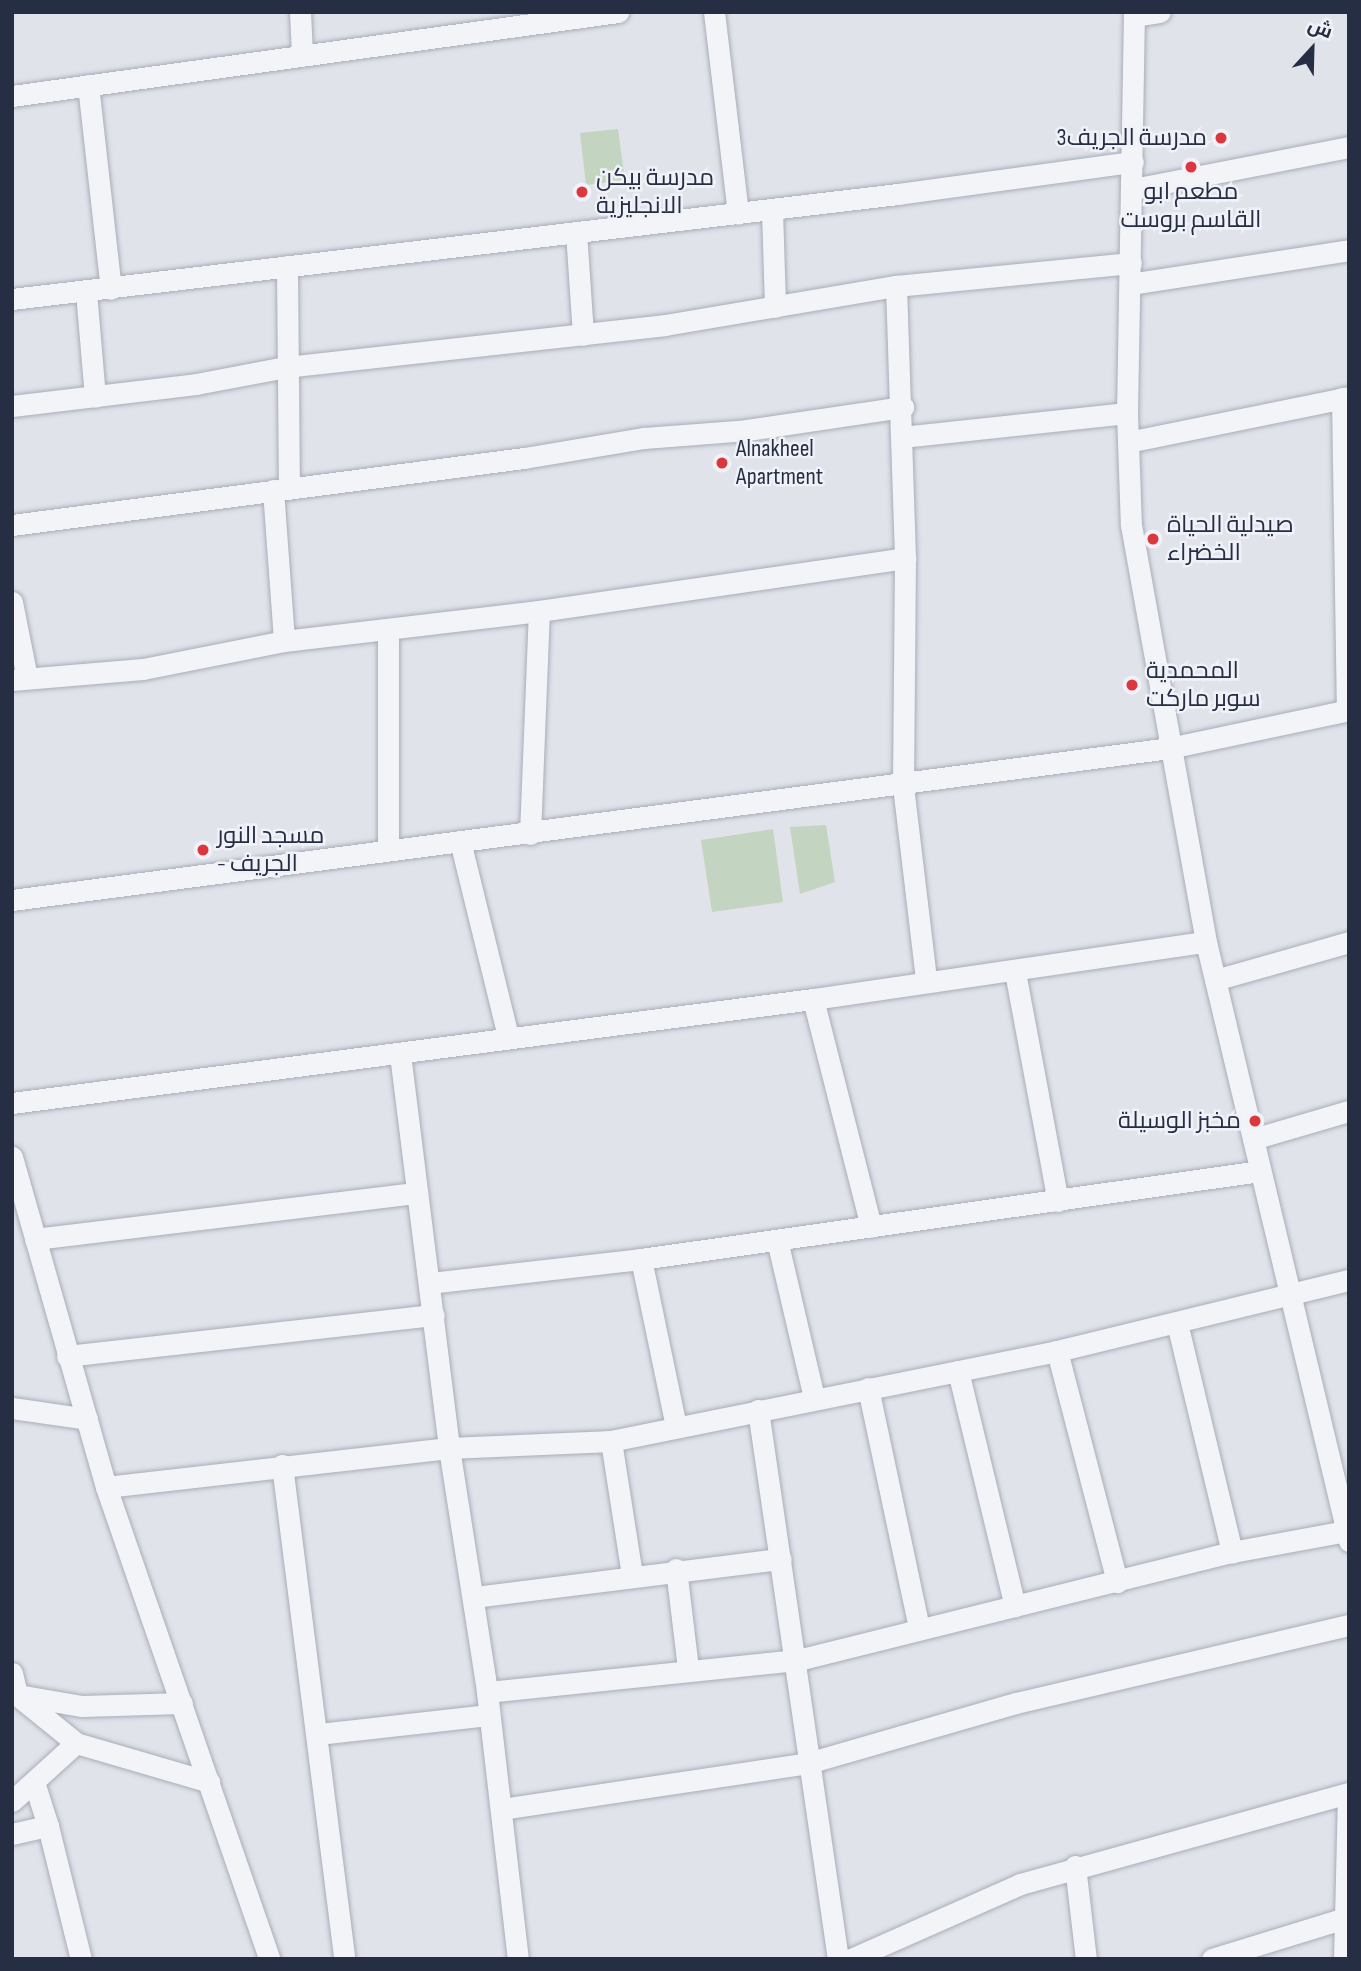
<!DOCTYPE html>
<html>
<head>
<meta charset="utf-8">
<style>
	body { margin:0 }
	#map { position:relative; width:1361px; height:1971px; overflow:hidden; background:#e0e3ea; font-family:"Sofia Sans Condensed",Cairo,sans-serif }
	div>[style] { position:absolute }
	.green>* { inset:0; background:#c3d5c0 }
	.roads { filter:drop-shadow(0 0 2px #a8adb8) drop-shadow(0 0 2px #a8adb8) }
	.minor>* { height:21px; margin:-10.5px; padding:0 10.5px; transform-origin:10.5px; border-radius:10.5px; background:#f3f4f8 }
	.dots>* { width:19px; height:19px; translate:-50% -50%; box-sizing:border-box; border:4px solid #f0f2f8; border-radius:50% }
	span { translate:-50% -50%; white-space:nowrap; text-align:center; line-height:1.15; -webkit-text-stroke:5px #f0f2f8; paint-order:stroke }
	.poi-label { font-size:24px; color:#262e44 }
	.right { translate:-100% -50%; text-align:right }
	.left { translate:0 -50%; text-align:left }
	.frame { position:absolute; inset:0; border:14px solid #262e44; pointer-events:none }
	.north { position:absolute; left:1277px; top:14px; width:70px; height:70px; -webkit-text-stroke:5px #f0f2f8; paint-order:stroke; rotate:22deg; font-size:19px; font-weight:700; line-height:28px; text-align:center; color:#262e44 }
	.north::after { content:''; display:block; margin:auto; width:24px; height:32px; background:#262e44; clip-path:polygon(50% 0,100% 100%,50% 72%,0 100%) }
</style>
</head>
<body>
<div id="map">
	<div class="green">
		<i style="clip-path:polygon(618px 129px,625px 180px,586px 185px,580px 133px)"></i>
		<i style="clip-path:polygon(826px 825px,835px 882px,800px 894px,790px 827px)"></i>
		<i style="clip-path:polygon(773px 829px,783px 902px,712px 912px,701px 840px)"></i>
	</div>
	<div class="roads">
		<div class="minor">
			<i style="left:300px;top:12px;width:42px;rotate:87.3deg"></i>
			<i style="left:714px;top:12px;width:203px;rotate:83.2deg"></i>
			<i style="left:1134px;top:12px;width:401px;rotate:91deg"></i>
			<i style="left:1127px;top:413px;width:112px;rotate:88deg"></i>
			<i style="left:1131px;top:525px;width:424px;rotate:79.8deg"></i>
			<i style="left:1206px;top:942px;width:616px;rotate:76.57deg"></i>
			<i style="left:1134px;top:16px;width:26px;rotate:-9deg"></i>
			<i style="left:88px;top:85px;width:205px;rotate:83.6deg"></i>
			<i style="left:12px;top:96px;width:612px;rotate:-7.89deg"></i>
			<i style="left:1133px;top:189px;width:220px;rotate:-11deg"></i>
			<i style="left:772px;top:210px;width:97px;rotate:88.2deg"></i>
			<i style="left:576px;top:232px;width:103px;rotate:86.1deg"></i>
			<i style="left:287px;top:266px;width:220px;rotate:89.5deg"></i>
			<i style="left:1130px;top:284px;width:222px;rotate:-8.8deg"></i>
			<i style="left:896px;top:286px;width:272px;rotate:88.1deg"></i>
			<i style="left:905px;top:558px;width:228px;rotate:90.5deg"></i>
			<i style="left:903px;top:786px;width:195px;rotate:83.2deg"></i>
			<i style="left:86px;top:292px;width:105px;rotate:85.1deg"></i>
			<i style="left:12px;top:299px;width:892px;rotate:-6.76deg"></i>
			<i style="left:898px;top:194px;width:237px;rotate:-7.8deg"></i>
			<i style="left:1342px;top:398px;width:312px;rotate:89.1deg"></i>
			<i style="left:12px;top:406px;width:185px;rotate:-6.8deg"></i>
			<i style="left:196px;top:384px;width:92px;rotate:-10.7deg"></i>
			<i style="left:286px;top:367px;width:381px;rotate:-6.3deg"></i>
			<i style="left:665px;top:325px;width:234px;rotate:-9.6deg"></i>
			<i style="left:896px;top:286px;width:236px;rotate:-5.6deg"></i>
			<i style="left:902px;top:437px;width:226px;rotate:-6.1deg"></i>
			<i style="left:1128px;top:442px;width:226px;rotate:-11.5deg"></i>
			<i style="left:273px;top:490px;width:151px;rotate:85.8deg"></i>
			<i style="left:12px;top:525px;width:516px;rotate:-7.46deg"></i>
			<i style="left:524px;top:458px;width:122px;rotate:-9.5deg"></i>
			<i style="left:644px;top:438px;width:103px;rotate:-4.4deg"></i>
			<i style="left:747px;top:430px;width:158px;rotate:-8.4deg"></i>
			<i style="left:12px;top:602px;width:77px;rotate:78.8deg"></i>
			<i style="left:388px;top:629px;width:220px;rotate:90deg"></i>
			<i style="left:12px;top:680px;width:131px;rotate:-4.8deg"></i>
			<i style="left:143px;top:669px;width:144px;rotate:-11.2deg"></i>
			<i style="left:284px;top:641px;width:257px;rotate:-6.7deg"></i>
			<i style="left:539px;top:611px;width:370px;rotate:-8.2deg"></i>
			<i style="left:530px;top:834px;width:223px;rotate:-87.7deg"></i>
			<i style="left:460px;top:841px;width:202px;rotate:76.2deg"></i>
			<i style="left:12px;top:900px;width:1167px;rotate:-7.48deg"></i>
			<i style="left:1169px;top:748px;width:184px;rotate:-11.9deg"></i>
			<i style="left:1015px;top:972px;width:233px;rotate:79.4deg"></i>
			<i style="left:1215px;top:980px;width:139px;rotate:-15.8deg"></i>
			<i style="left:813px;top:999px;width:235px;rotate:75.7deg"></i>
			<i style="left:400px;top:1054px;width:397px;rotate:82.9deg"></i>
			<i style="left:449px;top:1448px;width:247px;rotate:81.1deg"></i>
			<i style="left:487px;top:1692px;width:269px;rotate:83.4deg"></i>
			<i style="left:12px;top:1103px;width:808px;rotate:-7.4deg"></i>
			<i style="left:813px;top:999px;width:397px;rotate:-8.3deg"></i>
			<i style="left:1253px;top:1139px;width:100px;rotate:-16.3deg"></i>
			<i style="left:12px;top:1157px;width:343px;rotate:74.1deg"></i>
			<i style="left:106px;top:1487px;width:499px;rotate:70.9deg"></i>
			<i style="left:35px;top:1239px;width:385px;rotate:-6.9deg"></i>
			<i style="left:777px;top:1240px;width:162px;rotate:76.8deg"></i>
			<i style="left:641px;top:1259px;width:172px;rotate:78.2deg"></i>
			<i style="left:430px;top:1283px;width:212px;rotate:-6.5deg"></i>
			<i style="left:641px;top:1259px;width:625px;rotate:-8.09deg"></i>
			<i style="left:1177px;top:1323px;width:236px;rotate:76.5deg"></i>
			<i style="left:1057px;top:1351px;width:239px;rotate:75.4deg"></i>
			<i style="left:67px;top:1356px;width:369px;rotate:-6.4deg"></i>
			<i style="left:958px;top:1371px;width:242px;rotate:76.4deg"></i>
			<i style="left:868px;top:1388px;width:245px;rotate:78deg"></i>
			<i style="left:12px;top:1408px;width:76px;rotate:8.3deg"></i>
			<i style="left:758px;top:1410px;width:555px;rotate:81.71deg"></i>
			<i style="left:611px;top:1441px;width:136px;rotate:81.1deg"></i>
			<i style="left:282px;top:1465px;width:498px;rotate:82.8deg"></i>
			<i style="left:106px;top:1487px;width:345px;rotate:-6.5deg"></i>
			<i style="left:449px;top:1448px;width:162px;rotate:-2.5deg"></i>
			<i style="left:611px;top:1441px;width:455px;rotate:-11.4deg"></i>
			<i style="left:1057px;top:1351px;width:301px;rotate:-13.7deg"></i>
			<i style="left:676px;top:1569px;width:100px;rotate:83.1deg"></i>
			<i style="left:474px;top:1597px;width:309px;rotate:-7.1deg"></i>
			<i style="left:12px;top:1673px;width:23px;rotate:77deg"></i>
			<i style="left:17px;top:1695px;width:76px;rotate:39.1deg"></i>
			<i style="left:76px;top:1743px;width:139px;rotate:16.3deg"></i>
			<i style="left:487px;top:1692px;width:313px;rotate:-5.9deg"></i>
			<i style="left:798px;top:1660px;width:447px;rotate:-14deg"></i>
			<i style="left:1232px;top:1552px;width:116px;rotate:-10.4deg"></i>
			<i style="left:18px;top:1695px;width:65px;rotate:9.8deg"></i>
			<i style="left:82px;top:1706px;width:100px;rotate:-1.7deg"></i>
			<i style="left:319px;top:1734px;width:171px;rotate:-6.4deg"></i>
			<i style="left:34px;top:1782px;width:46px;rotate:72.3deg"></i>
			<i style="left:12px;top:1801px;width:86px;rotate:-42.2deg"></i>
			<i style="left:501px;top:1809px;width:310px;rotate:-8.5deg"></i>
			<i style="left:808px;top:1763px;width:216px;rotate:-16.1deg"></i>
			<i style="left:1016px;top:1703px;width:342px;rotate:-13.2deg"></i>
			<i style="left:12px;top:1834px;width:37px;rotate:-13deg"></i>
			<i style="left:48px;top:1826px;width:137px;rotate:76.1deg"></i>
			<i style="left:1075px;top:1866px;width:94px;rotate:83.3deg"></i>
			<i style="left:851px;top:1959px;width:185px;rotate:-23.9deg"></i>
			<i style="left:1020px;top:1884px;width:341px;rotate:-15.5deg"></i>
			<i style="left:1212px;top:1959px;width:139px;rotate:-17.1deg"></i>
			<i style="left:1344px;top:1959px;width:165px;rotate:-88.6deg"></i>
		</div>
	</div>
	<div class="dots">
		<i style="left:1221px;top:138px;background:#dd373e"></i>
		<i style="left:1191px;top:167px;background:#dd373e"></i>
		<i style="left:582px;top:192px;background:#dd373e"></i>
		<i style="left:722px;top:463px;background:#dd373e"></i>
		<i style="left:1153px;top:539px;background:#dd373e"></i>
		<i style="left:1132px;top:685px;background:#dd373e"></i>
		<i style="left:203px;top:850px;background:#dd373e"></i>
		<i style="left:1255px;top:1121px;background:#dd373e"></i>
	</div>
	<div class="poi-label">
		<span class="right" style="left:1207px;top:138px">مدرسة الجريف3</span>
		<span class="left" style="left:596px;top:192px">مدرسة بيكن<br>الانجليزية</span>
		<span style="left:1191px;top:206px">مطعم ابو<br>القاسم بروست</span>
		<span class="left" style="left:736px;top:463px">Alnakheel<br>Apartment</span>
		<span class="left" style="left:1167px;top:539px">صيدلية الحياة<br>الخضراء</span>
		<span class="left" style="left:1146px;top:685px">المحمدية<br>سوبر ماركت</span>
		<span class="left" style="left:217px;top:850px">مسجد النور<br>- الجريف</span>
		<span class="right" style="left:1241px;top:1121px">مخبز الوسيلة</span>
	</div>
	<div class="frame"></div>
	<div class="north">ش</div>
</div>
</body>
</html>
